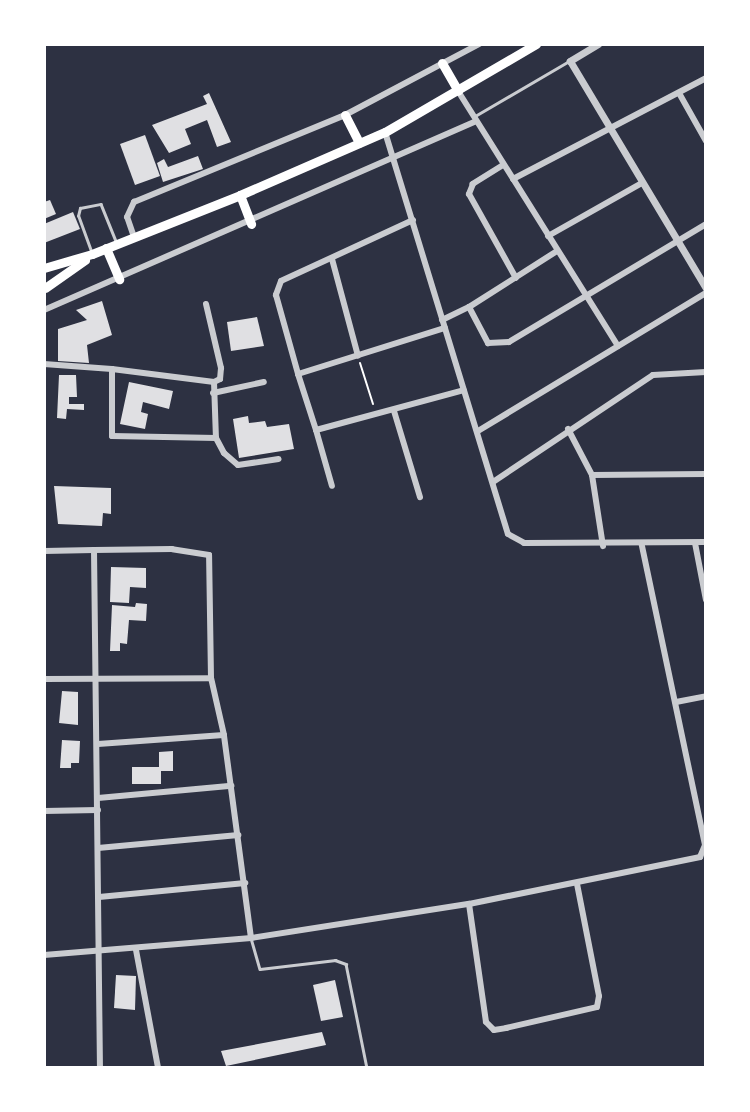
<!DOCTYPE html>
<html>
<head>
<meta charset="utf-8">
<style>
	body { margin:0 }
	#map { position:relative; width:750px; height:1112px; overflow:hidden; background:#2d3142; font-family:"Archivo Narrow",sans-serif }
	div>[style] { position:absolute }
	.building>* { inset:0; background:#e0e0e3 }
	.path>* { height:2px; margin:-1px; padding:0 1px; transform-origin:1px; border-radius:1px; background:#fff }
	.service>* { height:2.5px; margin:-1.25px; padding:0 1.25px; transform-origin:1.25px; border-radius:1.25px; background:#caccd0 }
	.minor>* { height:6px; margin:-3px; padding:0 3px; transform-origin:3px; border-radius:3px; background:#caccd0 }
	.tertiary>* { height:7px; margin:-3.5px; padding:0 3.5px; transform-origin:3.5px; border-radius:3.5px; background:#caccd0 }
	.primary>* { height:9px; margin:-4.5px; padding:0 4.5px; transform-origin:4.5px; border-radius:4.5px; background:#fff }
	span { translate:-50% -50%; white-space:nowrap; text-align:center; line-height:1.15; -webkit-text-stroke:5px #fff; paint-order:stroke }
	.frame { position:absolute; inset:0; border:46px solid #fff; pointer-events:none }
</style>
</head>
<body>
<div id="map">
	<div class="building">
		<i style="clip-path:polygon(209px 93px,231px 142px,217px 147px,207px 120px,185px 129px,191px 144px,169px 153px,152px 125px,207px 104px,203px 96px)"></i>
		<i style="clip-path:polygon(145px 135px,160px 176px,135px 185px,120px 144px)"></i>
		<i style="clip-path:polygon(198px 156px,203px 169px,163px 182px,157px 163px,164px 159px,168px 167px)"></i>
		<i style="clip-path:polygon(50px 200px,56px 214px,44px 219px,44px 202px)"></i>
		<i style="clip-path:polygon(73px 212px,80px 229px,44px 243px,44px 224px)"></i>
		<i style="clip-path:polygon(102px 301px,112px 335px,87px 345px,89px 363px,58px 361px,58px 329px,87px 320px,76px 310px)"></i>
		<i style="clip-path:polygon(257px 317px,264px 346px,231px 351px,227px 322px)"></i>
		<i style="clip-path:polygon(59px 375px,76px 375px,77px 397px,69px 397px,69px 404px,84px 404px,84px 410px,67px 409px,66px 419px,57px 418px)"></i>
		<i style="clip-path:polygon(129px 382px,173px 391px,169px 409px,143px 402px,141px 412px,148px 414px,145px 429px,120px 424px)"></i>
		<i style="clip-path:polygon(248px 416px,249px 423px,265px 421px,267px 427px,289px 424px,294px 449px,239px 458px,233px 419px)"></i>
		<i style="clip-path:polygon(54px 486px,111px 488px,111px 514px,103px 513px,102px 526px,58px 524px)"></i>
		<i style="clip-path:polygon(111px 567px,146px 568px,146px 588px,130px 587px,129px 603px,110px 602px)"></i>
		<i style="clip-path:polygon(136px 603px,147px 604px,146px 621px,129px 620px,127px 644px,120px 643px,120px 651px,110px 651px,112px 605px,135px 607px)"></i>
		<i style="clip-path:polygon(62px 691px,78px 692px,78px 725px,59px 723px)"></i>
		<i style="clip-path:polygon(62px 740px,80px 741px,79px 763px,71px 763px,71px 768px,60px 768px)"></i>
		<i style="clip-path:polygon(173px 751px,173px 771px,161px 771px,161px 784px,132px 784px,132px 767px,159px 767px,159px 752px)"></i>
		<i style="clip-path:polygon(116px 975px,136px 976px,135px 1010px,114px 1008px)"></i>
		<i style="clip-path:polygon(335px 980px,343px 1017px,321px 1021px,313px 985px)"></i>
		<i style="clip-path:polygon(322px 1032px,326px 1045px,226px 1066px,221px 1051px)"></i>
	</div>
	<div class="path">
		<i style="left:360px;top:363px;width:43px;rotate:72.4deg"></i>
	</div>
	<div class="service">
		<i style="left:475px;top:116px;width:109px;rotate:-30.3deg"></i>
		<i style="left:91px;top:251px;width:37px;rotate:-110deg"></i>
		<i style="left:78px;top:216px;width:8px;rotate:-76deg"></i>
		<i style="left:80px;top:208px;width:21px;rotate:-11deg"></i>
		<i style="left:101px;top:204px;width:40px;rotate:68deg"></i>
		<i style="left:251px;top:938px;width:32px;rotate:74deg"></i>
		<i style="left:260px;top:969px;width:76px;rotate:-6.8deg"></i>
		<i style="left:335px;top:960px;width:12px;rotate:20deg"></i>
		<i style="left:346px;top:964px;width:106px;rotate:78.6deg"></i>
	</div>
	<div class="minor">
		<i style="left:458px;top:91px;width:301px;rotate:57.9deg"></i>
		<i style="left:679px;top:93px;width:55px;rotate:60.6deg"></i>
		<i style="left:385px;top:132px;width:420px;rotate:73deg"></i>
		<i style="left:508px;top:534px;width:18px;rotate:29deg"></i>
		<i style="left:524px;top:543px;width:182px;rotate:-0.3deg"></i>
		<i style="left:503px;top:165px;width:36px;rotate:148deg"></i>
		<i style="left:473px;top:184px;width:11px;rotate:112deg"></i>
		<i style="left:469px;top:194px;width:96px;rotate:60.8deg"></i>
		<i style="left:513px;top:179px;width:218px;rotate:-27.6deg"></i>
		<i style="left:413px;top:220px;width:145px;rotate:155.2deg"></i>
		<i style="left:281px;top:281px;width:15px;rotate:110deg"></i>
		<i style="left:276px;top:295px;width:82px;rotate:74.4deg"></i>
		<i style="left:298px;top:374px;width:59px;rotate:72.2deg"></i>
		<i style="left:316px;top:430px;width:153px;rotate:-15.1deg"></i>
		<i style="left:548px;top:236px;width:108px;rotate:-29.4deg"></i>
		<i style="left:134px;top:237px;width:21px;rotate:-109deg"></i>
		<i style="left:127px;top:217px;width:17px;rotate:-65deg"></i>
		<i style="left:134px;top:202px;width:228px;rotate:-22.4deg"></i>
		<i style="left:345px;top:115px;width:152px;rotate:-27.9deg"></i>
		<i style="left:557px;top:251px;width:104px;rotate:147.5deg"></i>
		<i style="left:469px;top:307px;width:41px;rotate:62.2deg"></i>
		<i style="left:488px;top:343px;width:21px;rotate:-3deg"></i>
		<i style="left:509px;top:342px;width:230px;rotate:-30.9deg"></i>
		<i style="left:332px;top:259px;width:100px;rotate:75deg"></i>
		<i style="left:206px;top:304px;width:66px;rotate:76.8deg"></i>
		<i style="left:221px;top:368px;width:11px;rotate:95deg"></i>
		<i style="left:220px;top:379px;width:7px;rotate:153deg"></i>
		<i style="left:44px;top:310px;width:470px;rotate:-23.6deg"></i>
		<i style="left:442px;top:320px;width:30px;rotate:-26deg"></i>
		<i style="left:44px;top:364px;width:68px;rotate:4.2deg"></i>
		<i style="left:112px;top:369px;width:103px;rotate:7.3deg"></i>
		<i style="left:214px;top:382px;width:56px;rotate:88deg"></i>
		<i style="left:216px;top:438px;width:104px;rotate:-178.9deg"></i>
		<i style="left:112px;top:436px;width:67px;rotate:-90deg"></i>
		<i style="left:298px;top:374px;width:154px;rotate:-17.4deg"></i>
		<i style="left:213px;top:393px;width:52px;rotate:-12.2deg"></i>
		<i style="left:394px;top:411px;width:90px;rotate:73.2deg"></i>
		<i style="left:568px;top:429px;width:52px;rotate:62.4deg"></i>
		<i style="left:592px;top:475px;width:72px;rotate:81.2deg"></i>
		<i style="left:316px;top:430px;width:58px;rotate:74.1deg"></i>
		<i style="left:478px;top:431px;width:267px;rotate:-31.2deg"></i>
		<i style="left:216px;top:438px;width:17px;rotate:62deg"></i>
		<i style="left:224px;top:453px;width:18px;rotate:41deg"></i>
		<i style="left:238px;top:465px;width:41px;rotate:-8.3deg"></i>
		<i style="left:592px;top:475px;width:114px;rotate:-0.5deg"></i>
		<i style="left:493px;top:482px;width:192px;rotate:-33.8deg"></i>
		<i style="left:653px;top:375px;width:53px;rotate:-3.2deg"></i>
		<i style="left:695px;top:543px;width:58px;rotate:79.1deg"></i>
		<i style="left:44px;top:551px;width:50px;rotate:-1.1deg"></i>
		<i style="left:94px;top:550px;width:518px;rotate:89.34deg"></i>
		<i style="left:44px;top:679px;width:167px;rotate:-0.3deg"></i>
		<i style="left:676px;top:702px;width:31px;rotate:-11deg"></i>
		<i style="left:98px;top:744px;width:126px;rotate:-4.1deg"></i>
		<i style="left:98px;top:798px;width:134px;rotate:-5.2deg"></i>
		<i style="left:44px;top:811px;width:54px;rotate:-1.1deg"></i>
		<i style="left:98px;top:848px;width:141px;rotate:-5.3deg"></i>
		<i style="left:99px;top:897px;width:147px;rotate:-5.5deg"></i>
		<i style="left:469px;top:904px;width:119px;rotate:81.8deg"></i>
		<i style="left:486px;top:1022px;width:11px;rotate:45deg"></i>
		<i style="left:494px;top:1030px;width:12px;rotate:-9deg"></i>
		<i style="left:506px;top:1028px;width:93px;rotate:-13deg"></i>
		<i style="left:597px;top:1007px;width:11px;rotate:-80deg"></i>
		<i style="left:599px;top:996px;width:114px;rotate:-101.1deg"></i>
		<i style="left:251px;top:938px;width:221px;rotate:-8.9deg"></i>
		<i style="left:469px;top:904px;width:236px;rotate:-11.5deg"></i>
		<i style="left:700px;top:857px;width:13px;rotate:-67deg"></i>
		<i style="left:705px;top:845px;width:307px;rotate:-101.9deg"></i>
		<i style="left:136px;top:950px;width:120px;rotate:79.4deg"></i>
		<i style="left:44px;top:955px;width:208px;rotate:-4.7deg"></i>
		<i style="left:251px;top:938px;width:205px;rotate:-97.6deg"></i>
		<i style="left:224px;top:735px;width:58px;rotate:-102.8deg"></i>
		<i style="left:211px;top:678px;width:123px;rotate:-90.9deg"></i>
		<i style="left:209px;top:555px;width:37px;rotate:-171deg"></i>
		<i style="left:172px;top:549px;width:78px;rotate:179.3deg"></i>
	</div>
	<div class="tertiary">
		<i style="left:598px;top:44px;width:33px;rotate:149deg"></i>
		<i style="left:570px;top:61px;width:265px;rotate:59.1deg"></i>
	</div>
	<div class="primary">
		<i style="left:442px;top:63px;width:32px;rotate:60deg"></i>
		<i style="left:345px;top:115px;width:31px;rotate:63deg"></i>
		<i style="left:240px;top:195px;width:31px;rotate:69deg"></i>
		<i style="left:106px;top:248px;width:34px;rotate:67deg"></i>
		<i style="left:44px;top:268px;width:50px;rotate:-16.3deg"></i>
		<i style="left:92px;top:254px;width:159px;rotate:-21.7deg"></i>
		<i style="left:240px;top:195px;width:158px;rotate:-23.5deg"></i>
		<i style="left:385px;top:132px;width:175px;rotate:-30.2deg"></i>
		<i style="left:45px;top:288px;width:49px;rotate:-35deg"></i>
	</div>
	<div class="frame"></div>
</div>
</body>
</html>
